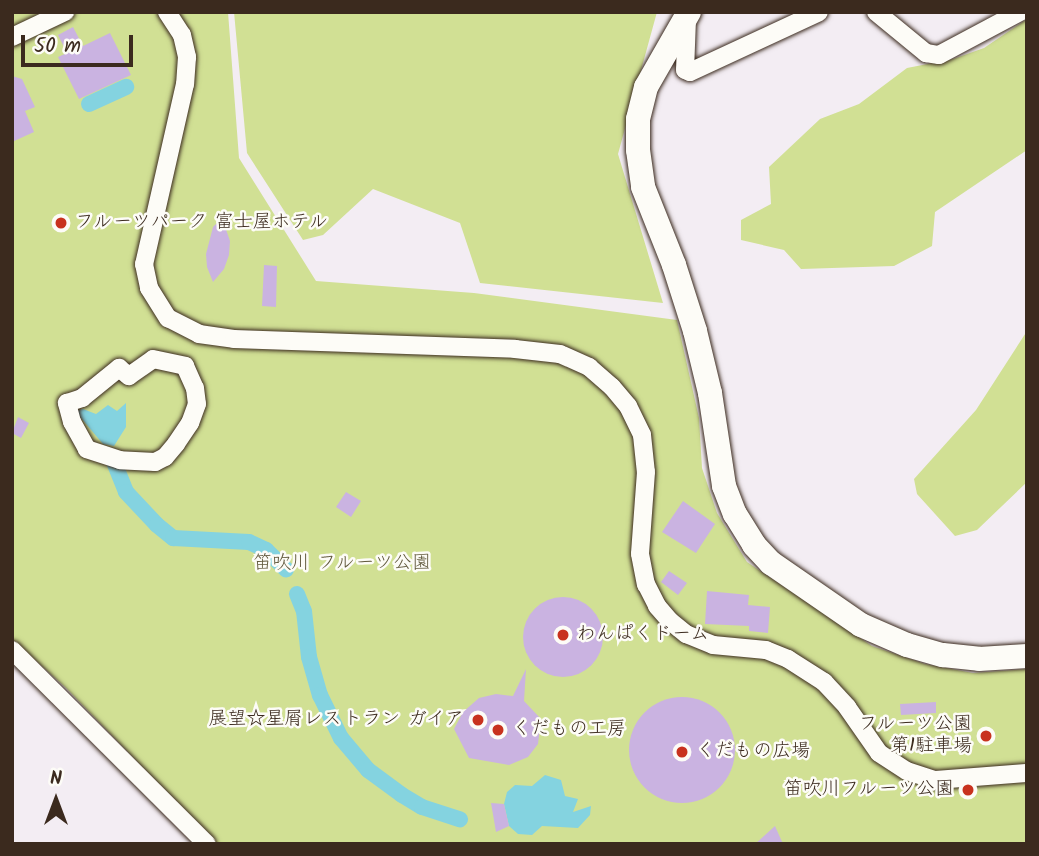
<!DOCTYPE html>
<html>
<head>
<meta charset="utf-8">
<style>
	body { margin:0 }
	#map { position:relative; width:1039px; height:856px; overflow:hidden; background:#f3edf3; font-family:Kalam,"Klee One",sans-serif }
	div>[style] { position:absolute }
	.green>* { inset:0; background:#d1e094 }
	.water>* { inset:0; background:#84d3e0 }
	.canal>* { height:16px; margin:-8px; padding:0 8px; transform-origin:8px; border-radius:8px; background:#84d3e0 }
	.building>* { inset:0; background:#cab3e1 }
	.round { border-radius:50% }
	.roads { filter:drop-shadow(0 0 2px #3b2a1e) drop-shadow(0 0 2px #3b2a1e) }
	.street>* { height:18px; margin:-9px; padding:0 9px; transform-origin:9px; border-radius:9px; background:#fdfcf7 }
	.secondary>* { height:24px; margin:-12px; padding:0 12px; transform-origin:12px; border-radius:12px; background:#fdfcf7 }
	.dots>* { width:19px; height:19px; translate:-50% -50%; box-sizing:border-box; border:4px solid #fdfcf7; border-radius:50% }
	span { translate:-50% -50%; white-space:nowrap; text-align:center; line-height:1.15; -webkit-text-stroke:5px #fdfcf7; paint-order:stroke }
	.poi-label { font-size:19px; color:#3b2a1e }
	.left { translate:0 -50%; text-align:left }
	.right { translate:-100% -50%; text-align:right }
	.park-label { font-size:19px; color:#60583c }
	.frame { position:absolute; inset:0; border:14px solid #3b2a1e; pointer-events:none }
	.north { position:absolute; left:21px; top:765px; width:70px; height:70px; -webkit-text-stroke:5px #fdfcf7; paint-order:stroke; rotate:0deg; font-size:19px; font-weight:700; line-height:28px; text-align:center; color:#3b2a1e }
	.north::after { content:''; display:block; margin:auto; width:24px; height:32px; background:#3b2a1e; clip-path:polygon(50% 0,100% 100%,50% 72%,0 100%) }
	.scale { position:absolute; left:21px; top:35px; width:112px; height:32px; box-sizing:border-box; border:4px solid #3b2a1e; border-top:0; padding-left:9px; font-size:21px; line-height:24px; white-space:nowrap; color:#3b2a1e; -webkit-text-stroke:5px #fdfcf7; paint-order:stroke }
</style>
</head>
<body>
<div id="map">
	<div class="green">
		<i style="clip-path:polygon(12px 12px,228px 12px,239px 158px,316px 281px,474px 293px,677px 320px,699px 418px,702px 468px,717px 513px,747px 562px,872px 646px,925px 664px,973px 673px,1027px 669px,1027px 844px,217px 844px,66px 688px,12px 639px)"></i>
		<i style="clip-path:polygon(234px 12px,657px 12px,618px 154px,663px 303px,480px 283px,460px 223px,373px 189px,323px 235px,303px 240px,247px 153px)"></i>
		<i style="clip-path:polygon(1027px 19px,1027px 150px,935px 212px,932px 246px,894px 266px,801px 269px,784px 250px,741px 240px,741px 220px,771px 204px,769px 167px,820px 119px,859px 104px,907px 68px,953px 59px,984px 48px)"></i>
		<i style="clip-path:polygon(1027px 331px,1027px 482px,977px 530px,955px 536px,917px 494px,914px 479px,976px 410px)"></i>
	</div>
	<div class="water">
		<i style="clip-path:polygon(126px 403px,126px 427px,114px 446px,103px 444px,75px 411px,83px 409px,96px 414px,108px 405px,117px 411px)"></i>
		<i style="clip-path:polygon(545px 775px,561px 780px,565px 796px,578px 799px,573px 812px,591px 806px,590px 815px,578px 828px,542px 826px,532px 835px,518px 834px,509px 826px,504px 804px,507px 792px,515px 785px,532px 786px)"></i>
	</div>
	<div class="canal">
		<i style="left:89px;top:104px;width:41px;rotate:-24.7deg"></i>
		<i style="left:114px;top:462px;width:32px;rotate:68deg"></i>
		<i style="left:126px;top:492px;width:45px;rotate:46.8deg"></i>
		<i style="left:157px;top:525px;width:21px;rotate:39deg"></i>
		<i style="left:173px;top:538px;width:76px;rotate:3deg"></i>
		<i style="left:249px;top:542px;width:19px;rotate:25deg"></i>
		<i style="left:266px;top:550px;width:28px;rotate:44deg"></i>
		<i style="left:297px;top:594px;width:18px;rotate:68deg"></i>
		<i style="left:304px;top:611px;width:46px;rotate:83.8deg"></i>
		<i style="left:309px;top:657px;width:40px;rotate:74deg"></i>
		<i style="left:320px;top:695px;width:48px;rotate:64deg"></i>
		<i style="left:341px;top:738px;width:42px;rotate:49.8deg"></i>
		<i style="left:368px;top:770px;width:42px;rotate:36.3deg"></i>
		<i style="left:402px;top:795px;width:23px;rotate:31deg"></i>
		<i style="left:422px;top:807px;width:40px;rotate:18deg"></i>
	</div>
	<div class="building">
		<i style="clip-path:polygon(73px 27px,83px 46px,110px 33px,131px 75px,79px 99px,58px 57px,67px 53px,58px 35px)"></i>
		<i style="clip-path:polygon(12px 76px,22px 79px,35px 107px,25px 111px,34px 132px,12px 142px)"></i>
		<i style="clip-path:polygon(222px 218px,230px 241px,229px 255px,224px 269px,213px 282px,207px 267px,206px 254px,213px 227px)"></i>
		<i style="clip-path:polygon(264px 265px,277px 266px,276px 307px,262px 306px)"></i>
		<i style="clip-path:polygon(18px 417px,29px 423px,21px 438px,12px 433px)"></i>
		<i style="clip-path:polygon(346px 492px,361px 501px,351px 517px,336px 507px)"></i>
		<i style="clip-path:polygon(683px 501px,715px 524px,696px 553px,662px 532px)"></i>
		<i style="clip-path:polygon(669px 571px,687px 583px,678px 595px,661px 582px)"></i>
		<i style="clip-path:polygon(707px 591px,749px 595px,748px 605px,770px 607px,768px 633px,749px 631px,749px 626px,705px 624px)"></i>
		<i class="round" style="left:523px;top:597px;width:80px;height:80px"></i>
		<i style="clip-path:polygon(526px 669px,524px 701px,541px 719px,538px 744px,528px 757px,509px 765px,469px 758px,454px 729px,463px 712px,479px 698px,496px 694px,513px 696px)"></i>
		<i class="round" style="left:629px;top:697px;width:106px;height:106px"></i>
		<i style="clip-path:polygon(936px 702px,936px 713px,901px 715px,900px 704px)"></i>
		<i style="clip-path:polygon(491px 803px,504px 804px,509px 826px,496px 832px)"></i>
		<i style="clip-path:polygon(775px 826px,783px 844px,755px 844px)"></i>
	</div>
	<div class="roads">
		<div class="street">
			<i style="left:167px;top:12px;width:27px;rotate:57deg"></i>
			<i style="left:182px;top:35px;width:23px;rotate:77deg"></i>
			<i style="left:187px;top:57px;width:27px;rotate:94deg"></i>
			<i style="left:185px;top:84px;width:185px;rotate:102.8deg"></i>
			<i style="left:144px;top:264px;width:25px;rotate:78deg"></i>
			<i style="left:149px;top:288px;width:36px;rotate:58deg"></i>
			<i style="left:168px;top:318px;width:35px;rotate:27deg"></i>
			<i style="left:199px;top:334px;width:35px;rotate:8deg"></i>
			<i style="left:234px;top:339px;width:281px;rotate:2deg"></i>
			<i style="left:515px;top:349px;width:45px;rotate:6.3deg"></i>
			<i style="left:560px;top:354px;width:32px;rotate:24deg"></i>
			<i style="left:589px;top:367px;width:30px;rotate:41deg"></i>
			<i style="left:612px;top:387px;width:25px;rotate:50deg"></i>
			<i style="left:628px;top:406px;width:32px;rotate:64deg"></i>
			<i style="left:642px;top:435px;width:37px;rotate:84deg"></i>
			<i style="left:646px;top:472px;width:82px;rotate:94.2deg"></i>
			<i style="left:640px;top:554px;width:31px;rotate:79deg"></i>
			<i style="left:646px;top:584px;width:25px;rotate:63deg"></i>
			<i style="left:657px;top:606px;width:20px;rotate:49deg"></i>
			<i style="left:670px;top:621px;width:21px;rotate:39deg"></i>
			<i style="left:686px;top:634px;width:29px;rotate:22deg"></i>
			<i style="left:713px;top:645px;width:53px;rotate:5.4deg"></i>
			<i style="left:766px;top:650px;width:24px;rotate:22deg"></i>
			<i style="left:788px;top:659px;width:43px;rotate:32.6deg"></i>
			<i style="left:824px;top:682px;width:34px;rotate:47deg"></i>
			<i style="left:847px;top:707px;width:56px;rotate:55.2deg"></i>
			<i style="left:879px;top:753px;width:33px;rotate:33deg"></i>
			<i style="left:907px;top:771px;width:29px;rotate:18deg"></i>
			<i style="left:935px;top:780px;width:92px;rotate:-4.4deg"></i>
			<i style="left:876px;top:12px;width:65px;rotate:39.4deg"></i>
			<i style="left:926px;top:53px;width:13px;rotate:9deg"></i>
			<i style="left:939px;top:55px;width:92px;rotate:-28deg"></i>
			<i style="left:687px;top:19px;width:51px;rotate:92.2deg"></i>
			<i style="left:685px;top:70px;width:5px;rotate:22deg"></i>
			<i style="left:690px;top:72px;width:142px;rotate:-24.9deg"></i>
			<i style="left:12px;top:37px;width:59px;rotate:-25.3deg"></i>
			<i style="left:153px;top:359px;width:33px;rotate:12deg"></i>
			<i style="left:185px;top:366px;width:24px;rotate:66deg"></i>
			<i style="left:195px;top:388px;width:16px;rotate:83deg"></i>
			<i style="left:197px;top:404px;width:20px;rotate:110deg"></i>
			<i style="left:190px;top:423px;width:25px;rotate:124deg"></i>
			<i style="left:176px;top:444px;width:17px;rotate:130deg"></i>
			<i style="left:165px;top:457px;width:11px;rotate:153deg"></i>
			<i style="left:155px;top:462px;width:35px;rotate:-177deg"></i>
			<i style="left:120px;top:460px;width:35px;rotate:-162deg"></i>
			<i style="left:87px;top:449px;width:31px;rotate:-119deg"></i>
			<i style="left:72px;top:422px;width:20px;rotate:-105deg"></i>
			<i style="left:67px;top:403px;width:16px;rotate:-18deg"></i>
			<i style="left:82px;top:398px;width:48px;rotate:-39deg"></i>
			<i style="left:119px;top:368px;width:13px;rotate:39deg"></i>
			<i style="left:129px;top:376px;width:29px;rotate:-35deg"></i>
			<i style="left:12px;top:650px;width:275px;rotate:44.9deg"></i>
		</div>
		<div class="secondary">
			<i style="left:689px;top:12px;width:86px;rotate:119.8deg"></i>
			<i style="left:646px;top:87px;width:33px;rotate:104deg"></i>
			<i style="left:638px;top:119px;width:31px;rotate:90deg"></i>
			<i style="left:638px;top:150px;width:37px;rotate:82deg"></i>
			<i style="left:643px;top:187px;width:84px;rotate:68.3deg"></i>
			<i style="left:674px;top:265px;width:69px;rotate:72.3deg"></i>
			<i style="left:695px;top:331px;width:64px;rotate:76.4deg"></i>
			<i style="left:710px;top:393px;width:94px;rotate:81.4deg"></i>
			<i style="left:724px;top:486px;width:30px;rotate:69deg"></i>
			<i style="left:735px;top:514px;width:36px;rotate:58deg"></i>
			<i style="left:754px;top:545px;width:25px;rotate:47deg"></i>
			<i style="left:771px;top:563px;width:109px;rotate:34.6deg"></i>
			<i style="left:861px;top:625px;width:50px;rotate:23.5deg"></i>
			<i style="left:907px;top:645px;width:37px;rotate:16deg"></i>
			<i style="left:943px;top:655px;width:36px;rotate:6deg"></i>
			<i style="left:979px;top:659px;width:48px;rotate:-3.6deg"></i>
		</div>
	</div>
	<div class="dots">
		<i style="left:61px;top:223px;background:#c8321e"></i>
		<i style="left:563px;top:635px;background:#c8321e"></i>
		<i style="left:478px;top:720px;background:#c8321e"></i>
		<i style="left:498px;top:730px;background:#c8321e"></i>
		<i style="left:986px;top:736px;background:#c8321e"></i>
		<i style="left:682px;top:752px;background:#c8321e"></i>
		<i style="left:968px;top:790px;background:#c8321e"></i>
	</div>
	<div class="poi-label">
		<span class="left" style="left:75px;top:223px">フルーツパーク 富士屋ホテル</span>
		<span class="left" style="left:577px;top:635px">わんぱくドーム</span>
		<span class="right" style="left:464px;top:720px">展望☆星屑レストラン ガイア</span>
		<span class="right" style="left:972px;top:736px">フルーツ公園<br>第1駐車場</span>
		<span class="left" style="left:512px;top:730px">くだもの工房</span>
		<span class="left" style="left:696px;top:752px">くだもの広場</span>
		<span class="right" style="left:954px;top:790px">笛吹川フルーツ公園</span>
	</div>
	<div class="park-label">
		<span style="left:342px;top:564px">笛吹川 フルーツ公園</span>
	</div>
	<div class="frame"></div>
	<div class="north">N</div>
	<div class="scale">50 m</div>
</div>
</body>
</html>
